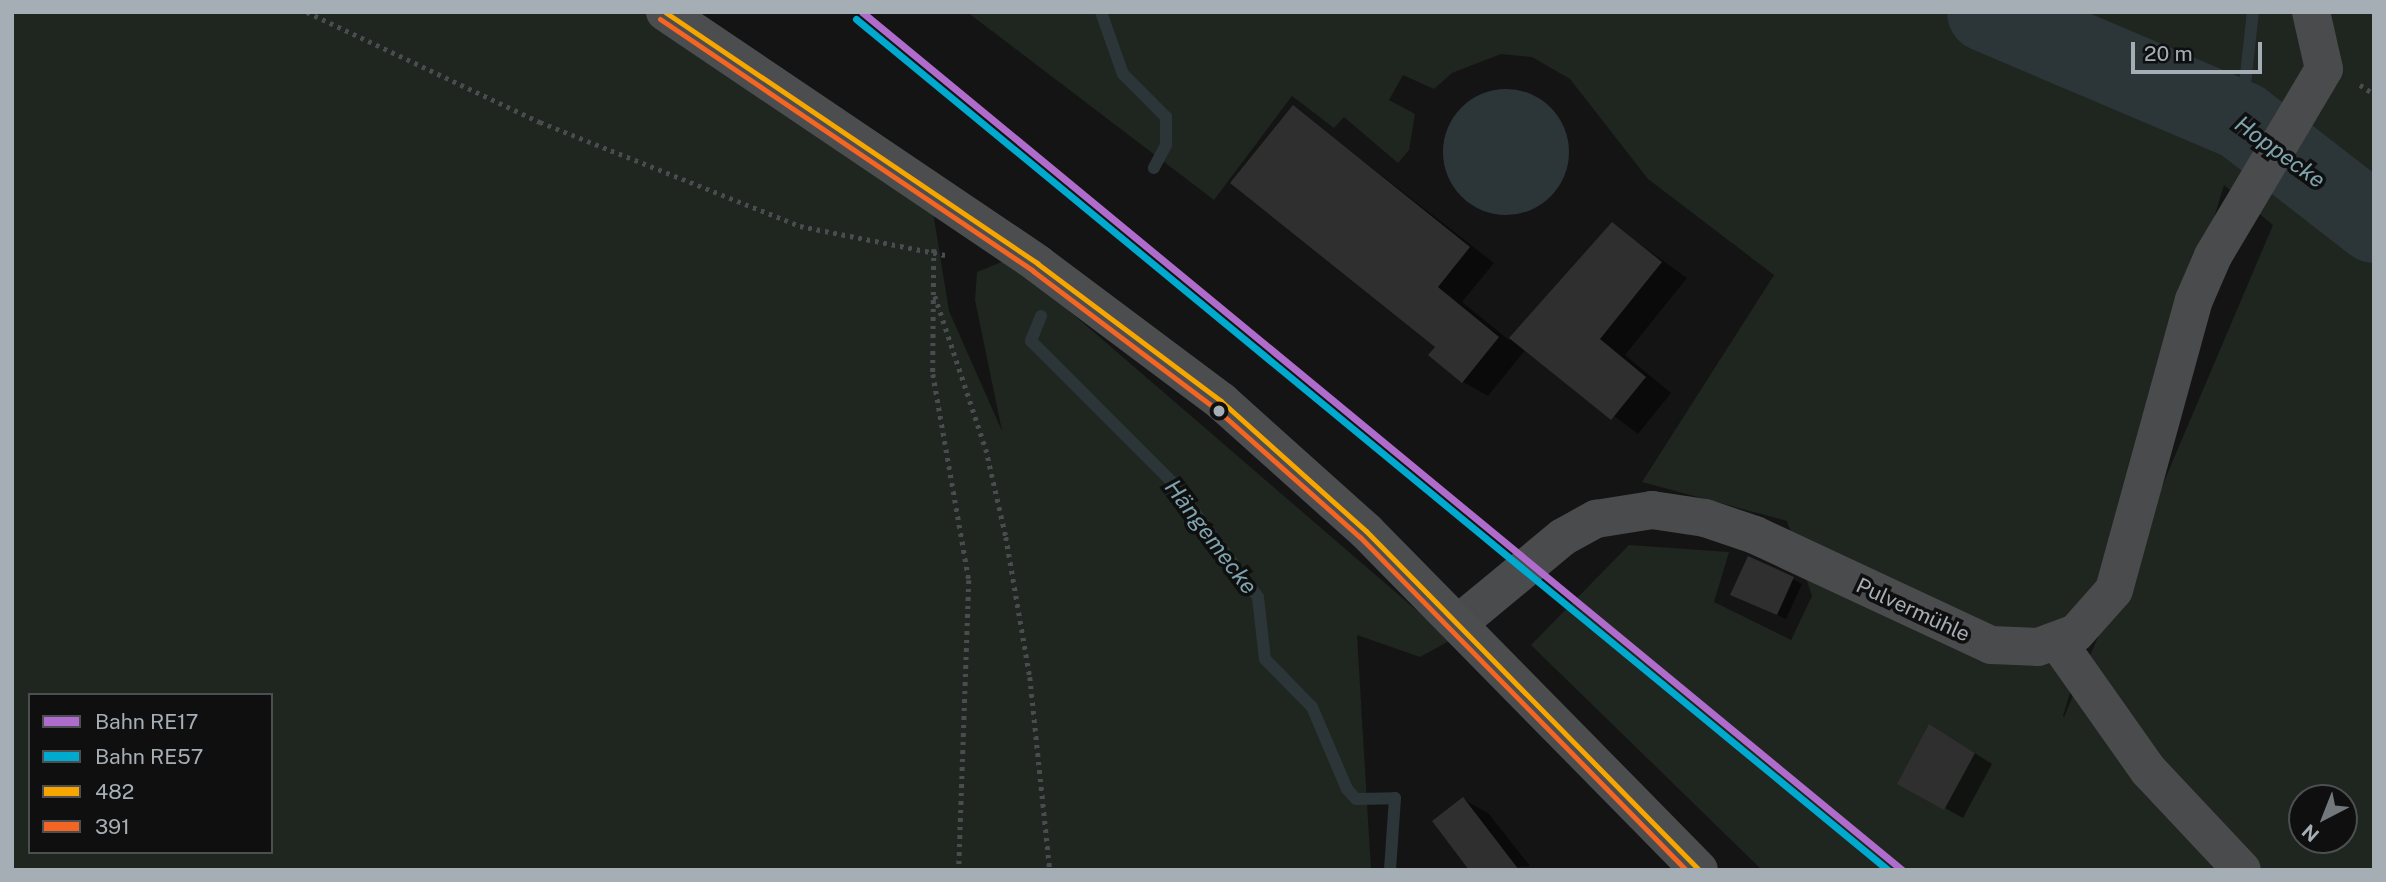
<!DOCTYPE html>
<html>
<head>
<meta charset="utf-8">
<style>
	body { margin:0 }
	#map { position:relative; width:2386px; height:882px; overflow:hidden; background:#141415; font-family:"Public Sans",sans-serif }
	div>[style] { position:absolute }
	.green>* { inset:0; background:#1f251f }
	.water>* { inset:0; background:#2c3639 }
	.round { border-radius:50% }
	.shadow>* { inset:0; background:#0007 }
	.stream>* { height:12px; margin:-6px; padding:0 6px; transform-origin:6px; border-radius:6px; background:#2c3639 }
	.river>* { height:79px; margin:-39.5px; padding:0 39.5px; transform-origin:39.5px; border-radius:39.5px; background:#2c3639 }
	.building>* { inset:0; background:#2f2f30 }
	.path>* { height:4.5px; margin-top:-2.25px; transform-origin:0; background:repeating-linear-gradient(90deg,#4a4c4f 0 3.5px,transparent 0 8.5px) }
	.minor>* { height:38px; margin:-19px; padding:0 19px; transform-origin:19px; border-radius:19px; background:#494b4d }
	.major>* { height:38px; margin:-19px; padding:0 19px; transform-origin:19px; border-radius:19px; background:#4b4d4f }
	.bus-1>* { height:5px; margin:-2.5px; padding:0 2.5px; transform-origin:2.5px; border-radius:2.5px; background:#f7a600 }
	.bus-2>* { height:5px; margin:-2.5px; padding:0 2.5px; transform-origin:2.5px; border-radius:2.5px; background:#f26522 }
	.rail-1>* { height:7px; margin:-3.5px; padding:0 3.5px; transform-origin:3.5px; border-radius:3.5px; background:#b06ccc }
	.rail-2>* { height:7px; margin:-3.5px; padding:0 3.5px; transform-origin:3.5px; border-radius:3.5px; background:#00a9ce }
	.dots>* { width:19px; height:19px; translate:-50% -50%; box-sizing:border-box; border:4px solid #0f0f10; border-radius:50% }
	span { translate:-50% -50%; white-space:nowrap; text-align:center; line-height:1.15; -webkit-text-stroke:7px #0f0f10; paint-order:stroke }
	.street-label { font-size:21px; color:#a6aeb5 }
	.water-label { font-size:23px; color:#7fa4ae; font-style:italic }
	.frame { position:absolute; inset:0; border:14px solid #a6aeb5; pointer-events:none }
	.legend { position:absolute; left:28px; top:693px; width:245px; height:161px; box-sizing:border-box; background:#0f0f10; border:2px solid #4b4f52; margin:0; padding:9px 12px; list-style:none; font-size:21px; color:#a6aeb5 }
	.legend li { display:flex; align-items:center; gap:14px; height:35px }
	.legend b { width:35px; border:2px solid #4b4f52 }
	.north { position:absolute; left:2288px; top:784px; width:70px; height:70px; box-sizing:border-box; background:#0f0f10; border:2px solid #4b4f52; border-radius:50%; rotate:222deg; font-size:19px; font-weight:700; line-height:28px; text-align:center; color:#a6aeb5 }
	.north::after { content:''; display:block; margin:auto; width:24px; height:32px; background:#73787d; clip-path:polygon(50% 0,100% 100%,50% 72%,0 100%) }
	.scale { position:absolute; left:2131px; top:42px; width:131px; height:32px; box-sizing:border-box; border:4px solid #a6aeb5; border-top:0; padding-left:9px; font-size:21px; line-height:24px; white-space:nowrap; color:#a6aeb5; -webkit-text-stroke:5px #0f0f10; paint-order:stroke }
</style>
</head>
<body>
<div id="map">
	<div class="green">
		<i style="clip-path:polygon(evenodd,12px 12px,665px 12px,933px 212px,949px 311px,1002px 431px,975px 300px,977px 272px,1009px 259px,1451px 640px,1420px 657px,1357px 635px,1371px 870px,12px 870px,12px 12px,30px 695px,271px 695px,271px 852px,30px 852px,30px 695px)"></i>
		<i style="clip-path:polygon(evenodd,967px 12px,2374px 12px,2374px 870px,1762px 870px,1531px 645px,1629px 545px,1729px 552px,1714px 602px,1791px 640px,1812px 596px,1787px 521px,1642px 482px,1774px 275px,1648px 179px,1570px 79px,1532px 57px,1501px 54px,1452px 73px,1434px 89px,1403px 75px,1389px 100px,1415px 114px,1409px 150px,1398px 163px,1344px 117px,1334px 128px,1292px 96px,1214px 200px,967px 12px,2224px 185px,2273px 225px,2064px 717px,2063px 716px,2224px 185px,967px 12px,2302px 798px,2344px 798px,2344px 840px,2302px 840px,2302px 798px)"></i>
	</div>
	<div class="water">
		<i class="round" style="left:1443px;top:89px;width:126px;height:126px"></i>
	</div>
	<div class="shadow">
		<i style="clip-path:polygon(1294px 107px,1494px 263px,1462px 302px,1509px 340px,1612px 224px,1687px 278px,1625px 355px,1671px 393px,1638px 434px,1526px 349px,1488px 396px,1463px 382px)"></i>
		<i style="clip-path:polygon(1749px 558px,1802px 584px,1786px 619px,1742px 599px)"></i>
		<i style="clip-path:polygon(1948px 736px,1992px 764px,1963px 818px,1899px 783px)"></i>
		<i style="clip-path:polygon(1463px 799px,1489px 814px,1530px 866px,1471px 870px)"></i>
	</div>
	<div class="stream">
		<i style="left:1101px;top:12px;width:66px;rotate:70.5deg"></i>
		<i style="left:1123px;top:74px;width:61px;rotate:45deg"></i>
		<i style="left:1166px;top:117px;width:28px;rotate:90deg"></i>
		<i style="left:1166px;top:145px;width:26px;rotate:118deg"></i>
		<i style="left:2241px;top:120px;width:109px;rotate:-83.7deg"></i>
		<i style="left:1041px;top:316px;width:27px;rotate:112deg"></i>
		<i style="left:1031px;top:341px;width:201px;rotate:45deg"></i>
		<i style="left:1173px;top:483px;width:142px;rotate:53.3deg"></i>
		<i style="left:1258px;top:597px;width:62px;rotate:83.6deg"></i>
		<i style="left:1265px;top:659px;width:67px;rotate:45.6deg"></i>
		<i style="left:1312px;top:707px;width:89px;rotate:66.9deg"></i>
		<i style="left:1347px;top:789px;width:13px;rotate:48deg"></i>
		<i style="left:1356px;top:799px;width:39px;rotate:-1deg"></i>
		<i style="left:1395px;top:798px;width:72px;rotate:94deg"></i>
	</div>
	<div class="river">
		<i style="left:1986px;top:12px;width:277px;rotate:23deg"></i>
		<i style="left:2241px;top:120px;width:168px;rotate:37.8deg"></i>
	</div>
	<div class="building">
		<i style="clip-path:polygon(1293px 105px,1470px 247px,1438px 287px,1499px 337px,1462px 383px,1428px 355px,1435px 347px,1230px 183px)"></i>
		<i style="clip-path:polygon(1612px 222px,1662px 262px,1600px 339px,1646px 377px,1611px 420px,1509px 338px)"></i>
		<i style="clip-path:polygon(1748px 556px,1794px 577px,1777px 615px,1730px 595px)"></i>
		<i style="clip-path:polygon(1929px 724px,1975px 753px,1944px 810px,1897px 784px)"></i>
		<i style="clip-path:polygon(1463px 797px,1519px 870px,1469px 870px,1432px 821px)"></i>
	</div>
	<div class="path">
		<i style="left:307px;top:12px;width:258px;rotate:25.3deg"></i>
		<i style="left:540px;top:122px;width:280px;rotate:21.8deg"></i>
		<i style="left:800px;top:226px;width:148px;rotate:11.3deg"></i>
		<i style="left:2360px;top:85px;width:17px;rotate:33deg"></i>
		<i style="left:934px;top:249px;width:125px;rotate:90.5deg"></i>
		<i style="left:933px;top:374px;width:209px;rotate:80.1deg"></i>
		<i style="left:969px;top:580px;width:290px;rotate:92deg"></i>
		<i style="left:935px;top:296px;width:161px;rotate:71.6deg"></i>
		<i style="left:986px;top:449px;width:90px;rotate:77.2deg"></i>
		<i style="left:1006px;top:537px;width:142px;rotate:80.3deg"></i>
		<i style="left:1030px;top:677px;width:194px;rotate:84.1deg"></i>
	</div>
	<div class="minor">
		<i style="left:1459px;top:623px;width:135px;rotate:-39.6deg"></i>
		<i style="left:1563px;top:537px;width:38px;rotate:-29deg"></i>
		<i style="left:1596px;top:519px;width:57px;rotate:-9.1deg"></i>
		<i style="left:1652px;top:510px;width:54px;rotate:8.6deg"></i>
		<i style="left:1705px;top:518px;width:53px;rotate:18.8deg"></i>
		<i style="left:1755px;top:535px;width:260px;rotate:25deg"></i>
		<i style="left:1991px;top:645px;width:47px;rotate:2.4deg"></i>
		<i style="left:2038px;top:647px;width:40px;rotate:-20.2deg"></i>
		<i style="left:2076px;top:633px;width:57px;rotate:-48.5deg"></i>
		<i style="left:2114px;top:590px;width:301px;rotate:-74.6deg"></i>
		<i style="left:2194px;top:300px;width:48px;rotate:-66.6deg"></i>
		<i style="left:2213px;top:256px;width:217px;rotate:-59.3deg"></i>
		<i style="left:2324px;top:69px;width:58px;rotate:-102.8deg"></i>
		<i style="left:2057px;top:641px;width:158px;rotate:54.8deg"></i>
		<i style="left:2148px;top:770px;width:137px;rotate:46.8deg"></i>
	</div>
	<div class="major">
		<i style="left:665px;top:12px;width:450px;rotate:34deg"></i>
		<i style="left:1038px;top:264px;width:229px;rotate:36.8deg"></i>
		<i style="left:1221px;top:401px;width:195px;rotate:41.9deg"></i>
		<i style="left:1366px;top:531px;width:475px;rotate:45.5deg"></i>
	</div>
	<div class="bus-1">
		<i style="left:665px;top:12px;width:450px;rotate:34deg"></i>
		<i style="left:1038px;top:264px;width:229px;rotate:36.8deg"></i>
		<i style="left:1221px;top:401px;width:195px;rotate:41.9deg"></i>
		<i style="left:1366px;top:531px;width:475px;rotate:45.5deg"></i>
	</div>
	<div class="bus-2">
		<i style="left:660px;top:19px;width:450px;rotate:34deg"></i>
		<i style="left:1033px;top:271px;width:228px;rotate:37deg"></i>
		<i style="left:1215px;top:408px;width:194px;rotate:41.7deg"></i>
		<i style="left:1360px;top:537px;width:466px;rotate:45.6deg"></i>
	</div>
	<div class="rail-1">
		<i style="left:862px;top:12px;width:1348px;rotate:39.52deg"></i>
	</div>
	<div class="rail-2">
		<i style="left:856px;top:19px;width:1338px;rotate:39.51deg"></i>
	</div>
	<div class="dots">
		<i style="left:1219px;top:411px;background:#a6aeb5"></i>
	</div>
	<div class="street-label">
		<span style="left:1913px;top:610px;rotate:25deg">Pulvermühle</span>
	</div>
	<div class="water-label">
		<span style="left:2280px;top:152px;rotate:36deg">Hoppecke</span>
		<span style="left:1211px;top:537px;rotate:53deg">Hängemecke</span>
	</div>
	<div class="frame"></div>
	<ul class="legend">
	<li><b style="height:9px;background:#b06ccc"></b>Bahn RE17</li>
	<li><b style="height:9px;background:#00a9ce"></b>Bahn RE57</li>
	<li><b style="height:9px;background:#f7a600"></b>482</li>
	<li><b style="height:9px;background:#f26522"></b>391</li>
	</ul>
	<div class="north">N</div>
	<div class="scale">20 m</div>
</div>
</body>
</html>
